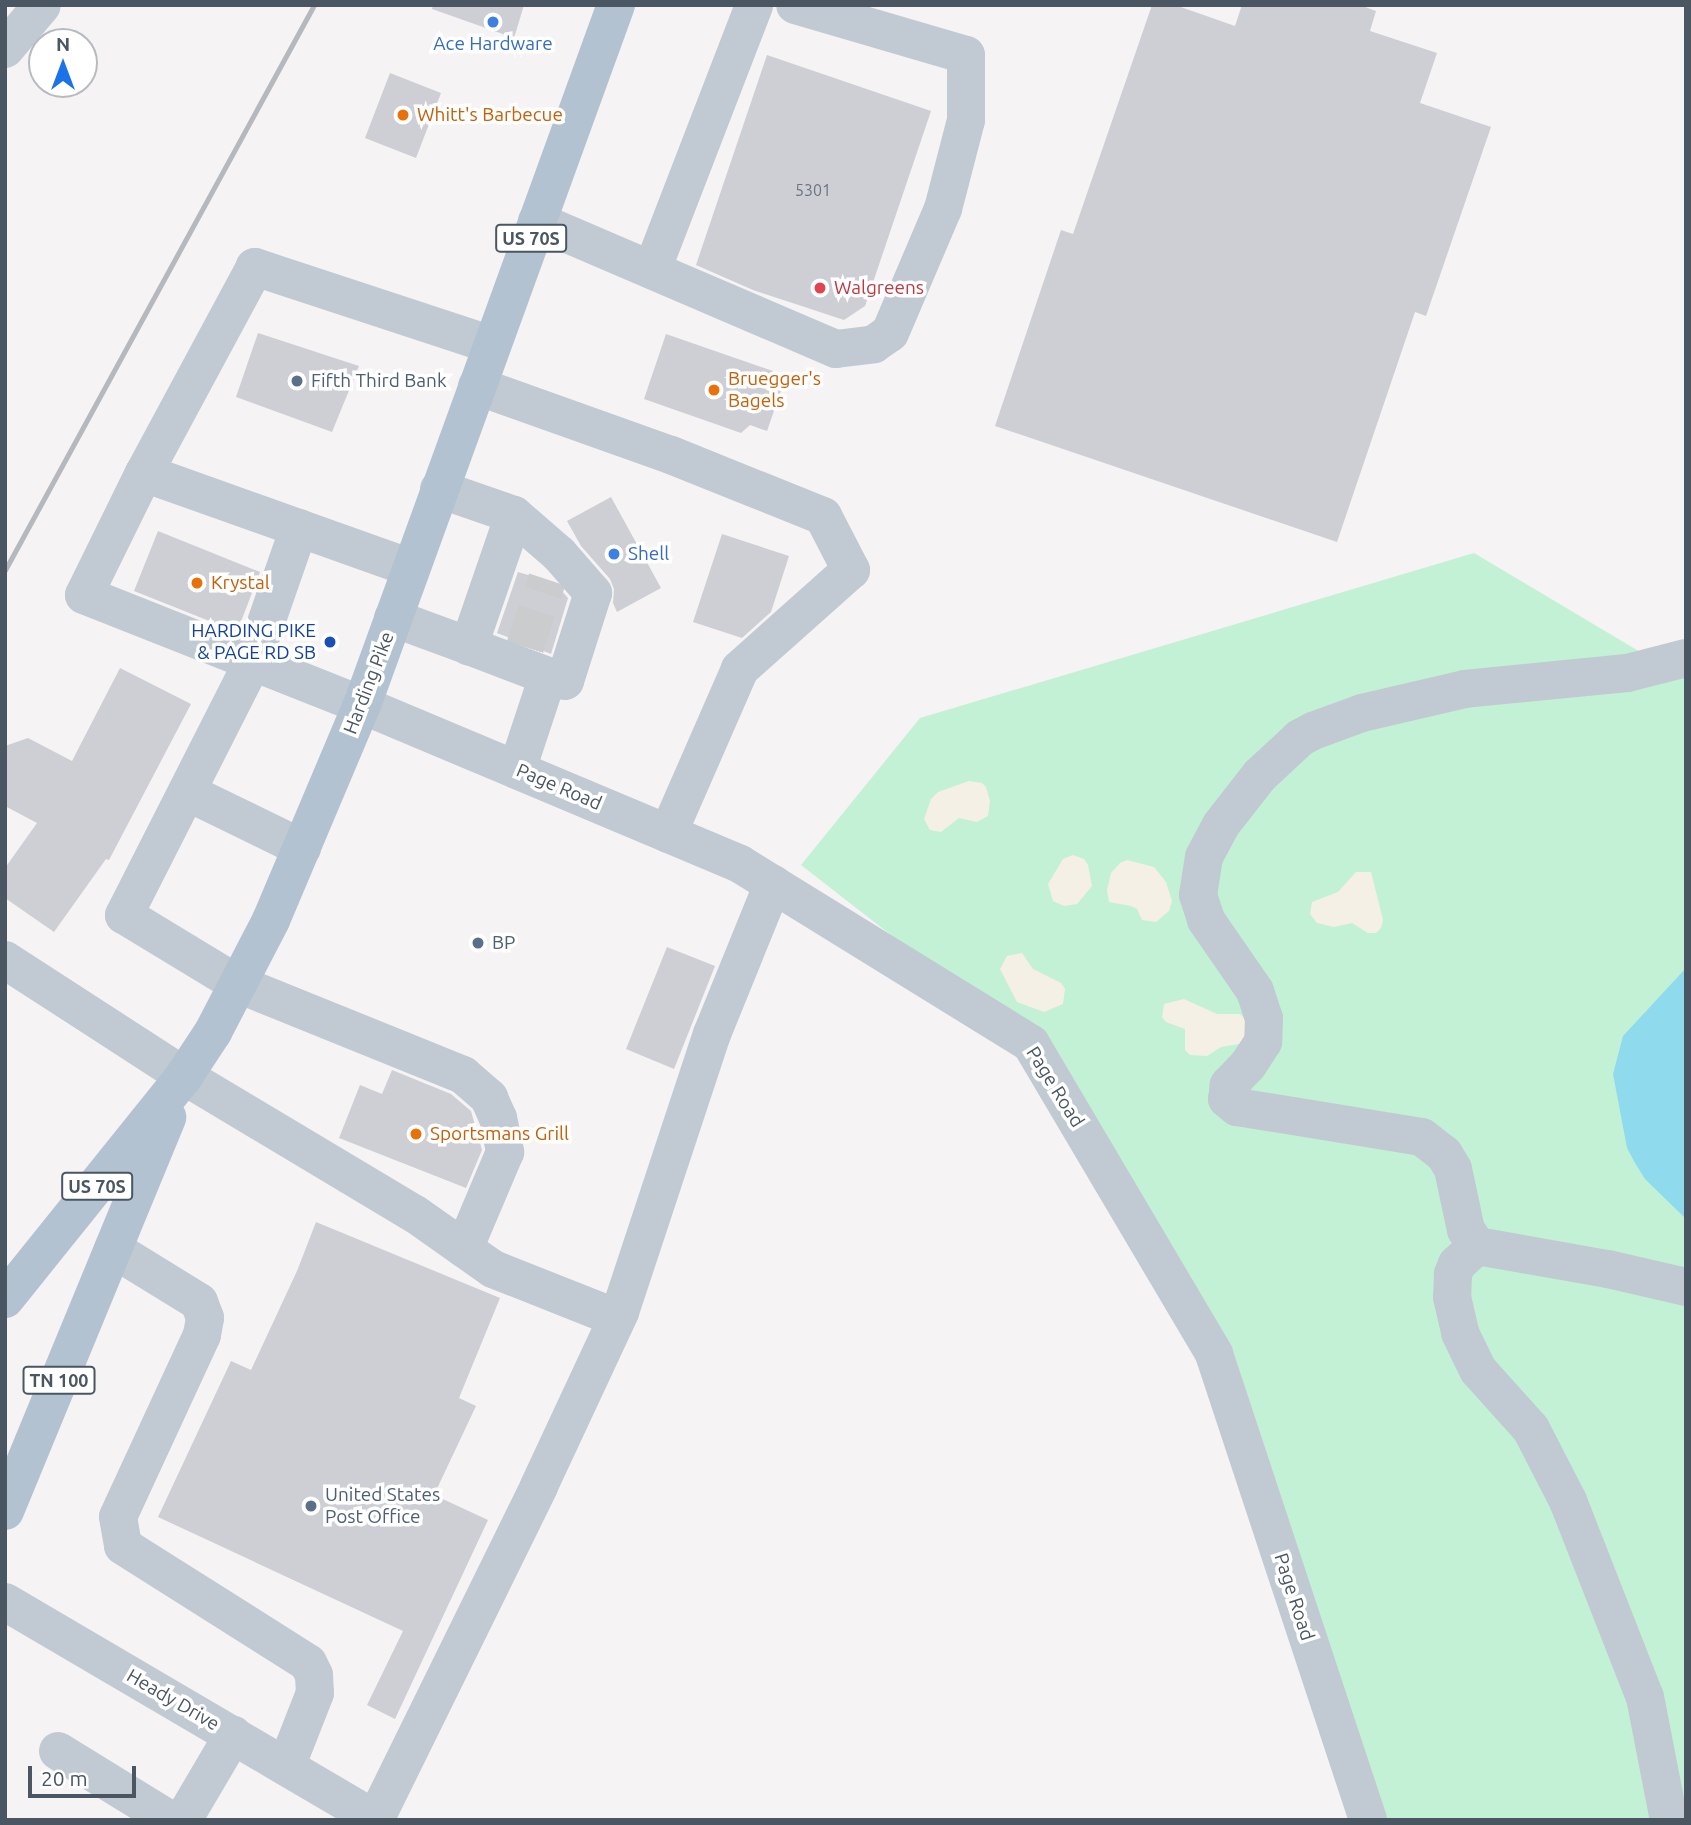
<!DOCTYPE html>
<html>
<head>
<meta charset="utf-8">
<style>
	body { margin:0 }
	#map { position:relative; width:1691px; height:1825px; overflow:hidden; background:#f5f3f3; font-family:Ubuntu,sans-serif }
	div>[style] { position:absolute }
	.green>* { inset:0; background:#c3f1d5 }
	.sand>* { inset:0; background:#f5f0e5 }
	.water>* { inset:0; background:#90daee }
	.building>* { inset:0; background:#cdcfd5 }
	.minor-tunnel>* { height:38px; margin-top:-19px; transform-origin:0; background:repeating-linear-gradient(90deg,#caccce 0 38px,transparent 0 57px) }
	.minor>* { height:38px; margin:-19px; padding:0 19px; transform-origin:19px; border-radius:19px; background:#c1cad2 }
	.major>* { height:38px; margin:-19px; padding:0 19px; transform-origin:19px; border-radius:19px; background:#b3c2d1 }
	.rail>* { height:5px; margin:-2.5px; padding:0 2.5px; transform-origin:2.5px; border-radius:2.5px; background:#b5b8bd }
	.dots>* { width:19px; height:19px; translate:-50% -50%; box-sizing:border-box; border:4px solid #fff; border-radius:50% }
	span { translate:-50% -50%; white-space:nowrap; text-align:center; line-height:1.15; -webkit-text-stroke:7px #fff; paint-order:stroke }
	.number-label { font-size:16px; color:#6b747e }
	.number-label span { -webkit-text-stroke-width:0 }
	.shield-label span { padding:2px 5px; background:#fff; border:2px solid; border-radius:5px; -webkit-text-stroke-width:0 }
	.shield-label { font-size:18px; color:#4a5661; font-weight:700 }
	.shop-label { font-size:19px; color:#366cbe }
	.left { translate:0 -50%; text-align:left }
	.food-label { font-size:19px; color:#c56008 }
	.health-label { font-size:19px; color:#be3a42 }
	.service-label { font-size:19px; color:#4e5e75 }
	.transit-label { font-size:19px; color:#164399 }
	.right { translate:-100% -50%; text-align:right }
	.street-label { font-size:19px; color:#4a5661 }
	.frame { position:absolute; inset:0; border:7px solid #4a5661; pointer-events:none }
	.north { position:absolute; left:28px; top:28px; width:70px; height:70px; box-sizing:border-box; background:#fff; border:2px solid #b7bbc0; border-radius:50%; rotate:0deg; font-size:19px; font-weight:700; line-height:28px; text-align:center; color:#4a5661 }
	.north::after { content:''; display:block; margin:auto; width:24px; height:32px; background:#1a73e8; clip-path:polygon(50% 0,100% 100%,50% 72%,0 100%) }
	.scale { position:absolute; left:28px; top:1766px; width:108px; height:32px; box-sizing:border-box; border:4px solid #4a5661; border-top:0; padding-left:9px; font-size:21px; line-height:24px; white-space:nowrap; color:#4a5661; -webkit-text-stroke:5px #fff; paint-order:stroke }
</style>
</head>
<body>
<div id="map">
	<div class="green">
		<i style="clip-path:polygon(1474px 553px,1657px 662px,1686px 653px,1686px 1820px,1368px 1820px,1214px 1354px,1031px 1044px,801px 865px,920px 718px)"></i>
	</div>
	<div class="sand">
		<i style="clip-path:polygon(969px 781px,982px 783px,986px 787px,990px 801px,988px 816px,977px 822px,959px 818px,941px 832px,930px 830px,924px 819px,931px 799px,938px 792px)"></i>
		<i style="clip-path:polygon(1073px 855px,1084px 859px,1088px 865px,1092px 886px,1077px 904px,1064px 906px,1053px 901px,1048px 884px,1063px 859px)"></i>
		<i style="clip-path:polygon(1127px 860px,1154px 867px,1166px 882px,1172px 901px,1169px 911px,1156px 922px,1142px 920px,1137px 909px,1131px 906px,1109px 902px,1107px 890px,1111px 873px,1120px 863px)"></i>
		<i style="clip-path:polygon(1356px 872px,1371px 872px,1383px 920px,1381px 928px,1376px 933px,1368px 933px,1352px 923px,1334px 927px,1317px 923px,1310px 914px,1312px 902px,1338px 892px)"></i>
		<i style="clip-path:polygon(1022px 953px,1033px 969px,1061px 983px,1065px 989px,1063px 1004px,1044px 1012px,1017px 1002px,1000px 969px,1007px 956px)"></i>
		<i style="clip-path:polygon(1184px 999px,1217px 1014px,1240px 1014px,1245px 1019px,1246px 1037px,1239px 1044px,1221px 1047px,1207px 1056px,1190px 1055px,1185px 1050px,1185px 1029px,1166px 1022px,1162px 1017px,1164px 1004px)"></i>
	</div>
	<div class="water">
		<i style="clip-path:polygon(1686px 968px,1686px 1219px,1645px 1179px,1635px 1163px,1627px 1148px,1613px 1074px,1623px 1036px)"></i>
	</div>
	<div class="building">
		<i style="clip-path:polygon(433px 5px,524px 5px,514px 38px,432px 9px)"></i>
		<i style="clip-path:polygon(1152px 5px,1175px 5px,1235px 26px,1242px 5px,1360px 5px,1376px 11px,1370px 31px,1437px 53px,1420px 103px,1491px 127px,1426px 316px,1415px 312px,1337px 542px,995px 426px,1061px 230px,1073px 234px)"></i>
		<i style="clip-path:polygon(767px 55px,931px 111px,865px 306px,844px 320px,753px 290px,696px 265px)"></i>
		<i style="clip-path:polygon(390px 73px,441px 93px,416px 158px,365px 138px)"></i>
		<i style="clip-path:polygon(258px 333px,359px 366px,332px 432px,236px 397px)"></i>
		<i style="clip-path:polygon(666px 334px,773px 371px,771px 378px,784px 382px,767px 431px,750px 425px,741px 433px,644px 399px)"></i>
		<i style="clip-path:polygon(611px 497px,661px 588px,617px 612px,613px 603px,614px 589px,610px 579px,581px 546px,567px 521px)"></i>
		<i style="clip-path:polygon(158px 531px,260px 572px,237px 632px,134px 591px)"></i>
		<i style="clip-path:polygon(722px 534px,789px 556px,771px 612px,742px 638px,693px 622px)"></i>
		<i style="clip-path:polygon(518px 572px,555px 583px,568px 598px,551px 654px,497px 633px)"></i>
		<i style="clip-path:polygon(120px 668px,191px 704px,109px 860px,106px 859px,54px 932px,5px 898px,5px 868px,37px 823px,5px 806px,5px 746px,28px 738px,72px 761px)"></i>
		<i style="clip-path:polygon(667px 947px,715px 966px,674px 1069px,626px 1049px)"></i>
		<i style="clip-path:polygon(392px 1070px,451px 1094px,471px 1111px,482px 1150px,466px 1188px,339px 1138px,360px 1085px,382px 1094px)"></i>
		<i style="clip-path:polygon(316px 1222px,500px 1298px,459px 1398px,476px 1406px,434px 1495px,488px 1520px,395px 1719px,367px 1705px,403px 1631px,158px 1517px,231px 1361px,251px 1370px,297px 1271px)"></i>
	</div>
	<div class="minor-tunnel">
		<i style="left:525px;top:647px;width:71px;rotate:-71.8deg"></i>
	</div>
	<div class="minor">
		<i style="left:5px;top:49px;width:57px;rotate:-49.9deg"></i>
		<i style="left:537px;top:221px;width:325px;rotate:23.2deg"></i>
		<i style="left:836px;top:349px;width:38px;rotate:-7deg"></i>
		<i style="left:874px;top:344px;width:19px;rotate:-35deg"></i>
		<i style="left:890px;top:333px;width:135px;rotate:-66.9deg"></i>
		<i style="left:943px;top:209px;width:92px;rotate:-75.5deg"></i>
		<i style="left:966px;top:120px;width:65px;rotate:-90deg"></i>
		<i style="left:966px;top:55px;width:178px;rotate:-163.7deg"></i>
		<i style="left:652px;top:270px;width:284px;rotate:-68.9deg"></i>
		<i style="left:492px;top:345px;width:250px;rotate:-161.8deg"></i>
		<i style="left:255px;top:267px;width:234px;rotate:118.3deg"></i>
		<i style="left:144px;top:473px;width:136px;rotate:116.2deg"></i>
		<i style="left:84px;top:595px;width:299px;rotate:21.6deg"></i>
		<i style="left:362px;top:705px;width:410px;rotate:22.8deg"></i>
		<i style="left:740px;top:864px;width:342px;rotate:31.7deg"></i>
		<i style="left:1031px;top:1044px;width:360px;rotate:59.4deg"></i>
		<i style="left:1214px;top:1354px;width:491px;rotate:71.7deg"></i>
		<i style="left:477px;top:386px;width:206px;rotate:19.6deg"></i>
		<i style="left:671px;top:455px;width:164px;rotate:21.9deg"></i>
		<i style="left:823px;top:516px;width:61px;rotate:62.6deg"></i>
		<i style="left:851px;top:570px;width:149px;rotate:138.3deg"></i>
		<i style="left:740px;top:669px;width:180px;rotate:113.6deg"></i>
		<i style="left:144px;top:473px;width:283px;rotate:19.6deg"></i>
		<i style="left:439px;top:489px;width:79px;rotate:19.1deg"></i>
		<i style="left:514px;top:515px;width:60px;rotate:40.9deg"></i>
		<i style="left:559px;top:554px;width:52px;rotate:48.9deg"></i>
		<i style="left:593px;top:593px;width:92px;rotate:107.7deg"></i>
		<i style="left:565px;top:681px;width:18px;rotate:-164deg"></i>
		<i style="left:548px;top:676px;width:99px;rotate:108.3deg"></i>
		<i style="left:514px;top:515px;width:139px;rotate:109deg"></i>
		<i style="left:469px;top:646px;width:85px;rotate:20.8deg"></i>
		<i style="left:299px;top:528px;width:143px;rotate:109.2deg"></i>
		<i style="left:252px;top:663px;width:283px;rotate:116.9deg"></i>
		<i style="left:124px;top:915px;width:133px;rotate:31.2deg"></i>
		<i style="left:238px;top:984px;width:243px;rotate:22deg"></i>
		<i style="left:463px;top:1075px;width:35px;rotate:41deg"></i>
		<i style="left:489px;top:1098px;width:22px;rotate:66deg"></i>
		<i style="left:498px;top:1118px;width:35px;rotate:78deg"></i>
		<i style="left:505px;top:1152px;width:105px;rotate:112.9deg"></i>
		<i style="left:393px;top:618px;width:81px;rotate:20.2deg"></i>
		<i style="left:1686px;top:658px;width:61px;rotate:165.7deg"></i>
		<i style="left:1627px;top:673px;width:163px;rotate:174.4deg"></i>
		<i style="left:1465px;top:689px;width:106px;rotate:166.9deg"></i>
		<i style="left:1362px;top:713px;width:52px;rotate:159.8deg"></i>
		<i style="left:1313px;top:731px;width:15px;rotate:152deg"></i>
		<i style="left:1300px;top:738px;width:54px;rotate:137.2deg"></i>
		<i style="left:1260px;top:775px;width:63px;rotate:128deg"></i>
		<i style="left:1221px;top:825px;width:36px;rotate:118deg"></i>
		<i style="left:1204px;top:857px;width:38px;rotate:99deg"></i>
		<i style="left:1198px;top:895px;width:26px;rotate:72deg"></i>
		<i style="left:1206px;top:920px;width:86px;rotate:55.4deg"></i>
		<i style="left:1255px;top:991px;width:28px;rotate:72deg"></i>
		<i style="left:1264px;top:1018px;width:24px;rotate:92deg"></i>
		<i style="left:1263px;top:1042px;width:27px;rotate:123deg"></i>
		<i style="left:1248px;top:1065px;width:28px;rotate:134deg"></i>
		<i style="left:1229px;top:1085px;width:14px;rotate:98deg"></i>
		<i style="left:1227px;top:1099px;width:13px;rotate:39deg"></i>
		<i style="left:1237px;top:1107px;width:187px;rotate:9.2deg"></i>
		<i style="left:1422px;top:1137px;width:28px;rotate:38deg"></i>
		<i style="left:1444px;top:1154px;width:17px;rotate:59deg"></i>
		<i style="left:1453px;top:1169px;width:62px;rotate:78deg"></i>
		<i style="left:1466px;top:1230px;width:19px;rotate:55deg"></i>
		<i style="left:1477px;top:1246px;width:133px;rotate:10deg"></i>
		<i style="left:1608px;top:1269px;width:80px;rotate:13deg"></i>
		<i style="left:187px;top:792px;width:128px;rotate:26deg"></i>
		<i style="left:5px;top:960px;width:213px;rotate:32.9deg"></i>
		<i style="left:184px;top:1076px;width:269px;rotate:30.9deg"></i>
		<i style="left:415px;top:1214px;width:95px;rotate:35.2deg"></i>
		<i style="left:493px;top:1269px;width:133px;rotate:21.6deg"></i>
		<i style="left:1477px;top:1246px;width:27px;rotate:138deg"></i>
		<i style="left:1457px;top:1264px;width:11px;rotate:112deg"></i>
		<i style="left:1453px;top:1274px;width:23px;rotate:92deg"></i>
		<i style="left:1452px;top:1297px;width:37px;rotate:77deg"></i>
		<i style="left:1460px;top:1333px;width:41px;rotate:64.1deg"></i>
		<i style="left:1478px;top:1370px;width:79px;rotate:48.1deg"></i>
		<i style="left:1531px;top:1429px;width:81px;rotate:62.8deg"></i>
		<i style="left:1568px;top:1501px;width:211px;rotate:68.6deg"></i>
		<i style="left:1645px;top:1697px;width:125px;rotate:79deg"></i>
		<i style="left:113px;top:1249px;width:101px;rotate:31.6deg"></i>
		<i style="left:199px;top:1302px;width:17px;rotate:69deg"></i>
		<i style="left:205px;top:1318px;width:17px;rotate:100deg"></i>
		<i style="left:202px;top:1335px;width:200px;rotate:114.8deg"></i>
		<i style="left:118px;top:1517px;width:29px;rotate:80deg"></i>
		<i style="left:123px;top:1546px;width:219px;rotate:32.3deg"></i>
		<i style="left:308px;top:1663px;width:13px;rotate:63deg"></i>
		<i style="left:314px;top:1675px;width:18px;rotate:87deg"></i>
		<i style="left:315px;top:1693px;width:79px;rotate:111.4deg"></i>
		<i style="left:5px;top:1602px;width:430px;rotate:30.4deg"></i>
		<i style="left:58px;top:1751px;width:132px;rotate:31.6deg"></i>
		<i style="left:183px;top:1820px;width:99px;rotate:-59.5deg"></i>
		<i style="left:375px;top:1820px;width:372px;rotate:-63.8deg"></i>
		<i style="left:539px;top:1486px;width:192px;rotate:-65deg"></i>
		<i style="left:620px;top:1312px;width:293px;rotate:-71.7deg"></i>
		<i style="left:712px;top:1034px;width:162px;rotate:-67.9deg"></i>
	</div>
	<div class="major">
		<i style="left:5px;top:1299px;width:286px;rotate:-51.2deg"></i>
		<i style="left:184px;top:1076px;width:53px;rotate:-56.6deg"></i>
		<i style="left:213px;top:1032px;width:126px;rotate:-62.6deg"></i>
		<i style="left:271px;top:920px;width:233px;rotate:-67.1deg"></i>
		<i style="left:362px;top:705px;width:745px;rotate:-70.06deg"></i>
		<i style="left:5px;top:1511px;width:426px;rotate:-67.6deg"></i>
	</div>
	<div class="rail">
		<i style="left:5px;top:570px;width:644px;rotate:-61.33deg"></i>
	</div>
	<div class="dots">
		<i style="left:493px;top:22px;background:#3f7fe0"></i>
		<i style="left:403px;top:115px;background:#e8710a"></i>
		<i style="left:820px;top:288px;background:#e0444e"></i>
		<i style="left:297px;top:381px;background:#5c6f8a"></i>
		<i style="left:714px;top:390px;background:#e8710a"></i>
		<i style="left:614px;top:554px;background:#3f7fe0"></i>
		<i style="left:197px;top:583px;background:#e8710a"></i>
		<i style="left:330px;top:642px;background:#1a4fb4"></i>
		<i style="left:478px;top:943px;background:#5c6f8a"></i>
		<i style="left:416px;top:1134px;background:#e8710a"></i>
		<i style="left:311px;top:1506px;background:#5c6f8a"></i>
	</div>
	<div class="number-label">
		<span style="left:813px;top:190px">5301</span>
	</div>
	<div class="shield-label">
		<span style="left:531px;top:238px">US 70S</span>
		<span style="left:97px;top:1186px">US 70S</span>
		<span style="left:59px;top:1380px">TN 100</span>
	</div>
	<div class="shop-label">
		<span style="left:493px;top:44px">Ace Hardware</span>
		<span class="left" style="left:628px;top:554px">Shell</span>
	</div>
	<div class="food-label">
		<span class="left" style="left:417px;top:115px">Whitt's Barbecue</span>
		<span class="left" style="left:728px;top:390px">Bruegger's<br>Bagels</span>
		<span class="left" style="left:211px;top:583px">Krystal</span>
		<span class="left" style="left:430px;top:1134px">Sportsmans Grill</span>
	</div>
	<div class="health-label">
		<span class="left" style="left:834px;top:288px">Walgreens</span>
	</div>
	<div class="service-label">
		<span class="left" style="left:311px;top:381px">Fifth Third Bank</span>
		<span class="left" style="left:492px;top:943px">BP</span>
		<span class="left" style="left:325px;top:1506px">United States<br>Post Office</span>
	</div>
	<div class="transit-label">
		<span class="right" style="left:316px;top:642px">HARDING PIKE<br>&amp; PAGE RD SB</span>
	</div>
	<div class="street-label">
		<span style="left:369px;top:683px;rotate:-69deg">Harding Pike</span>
		<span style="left:559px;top:787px;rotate:23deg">Page Road</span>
		<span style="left:1055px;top:1087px;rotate:58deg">Page Road</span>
		<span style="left:1294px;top:1597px;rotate:72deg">Page Road</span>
		<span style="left:173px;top:1700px;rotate:30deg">Heady Drive</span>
	</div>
	<div class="frame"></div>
	<div class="north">N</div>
	<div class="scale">20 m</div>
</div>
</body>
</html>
